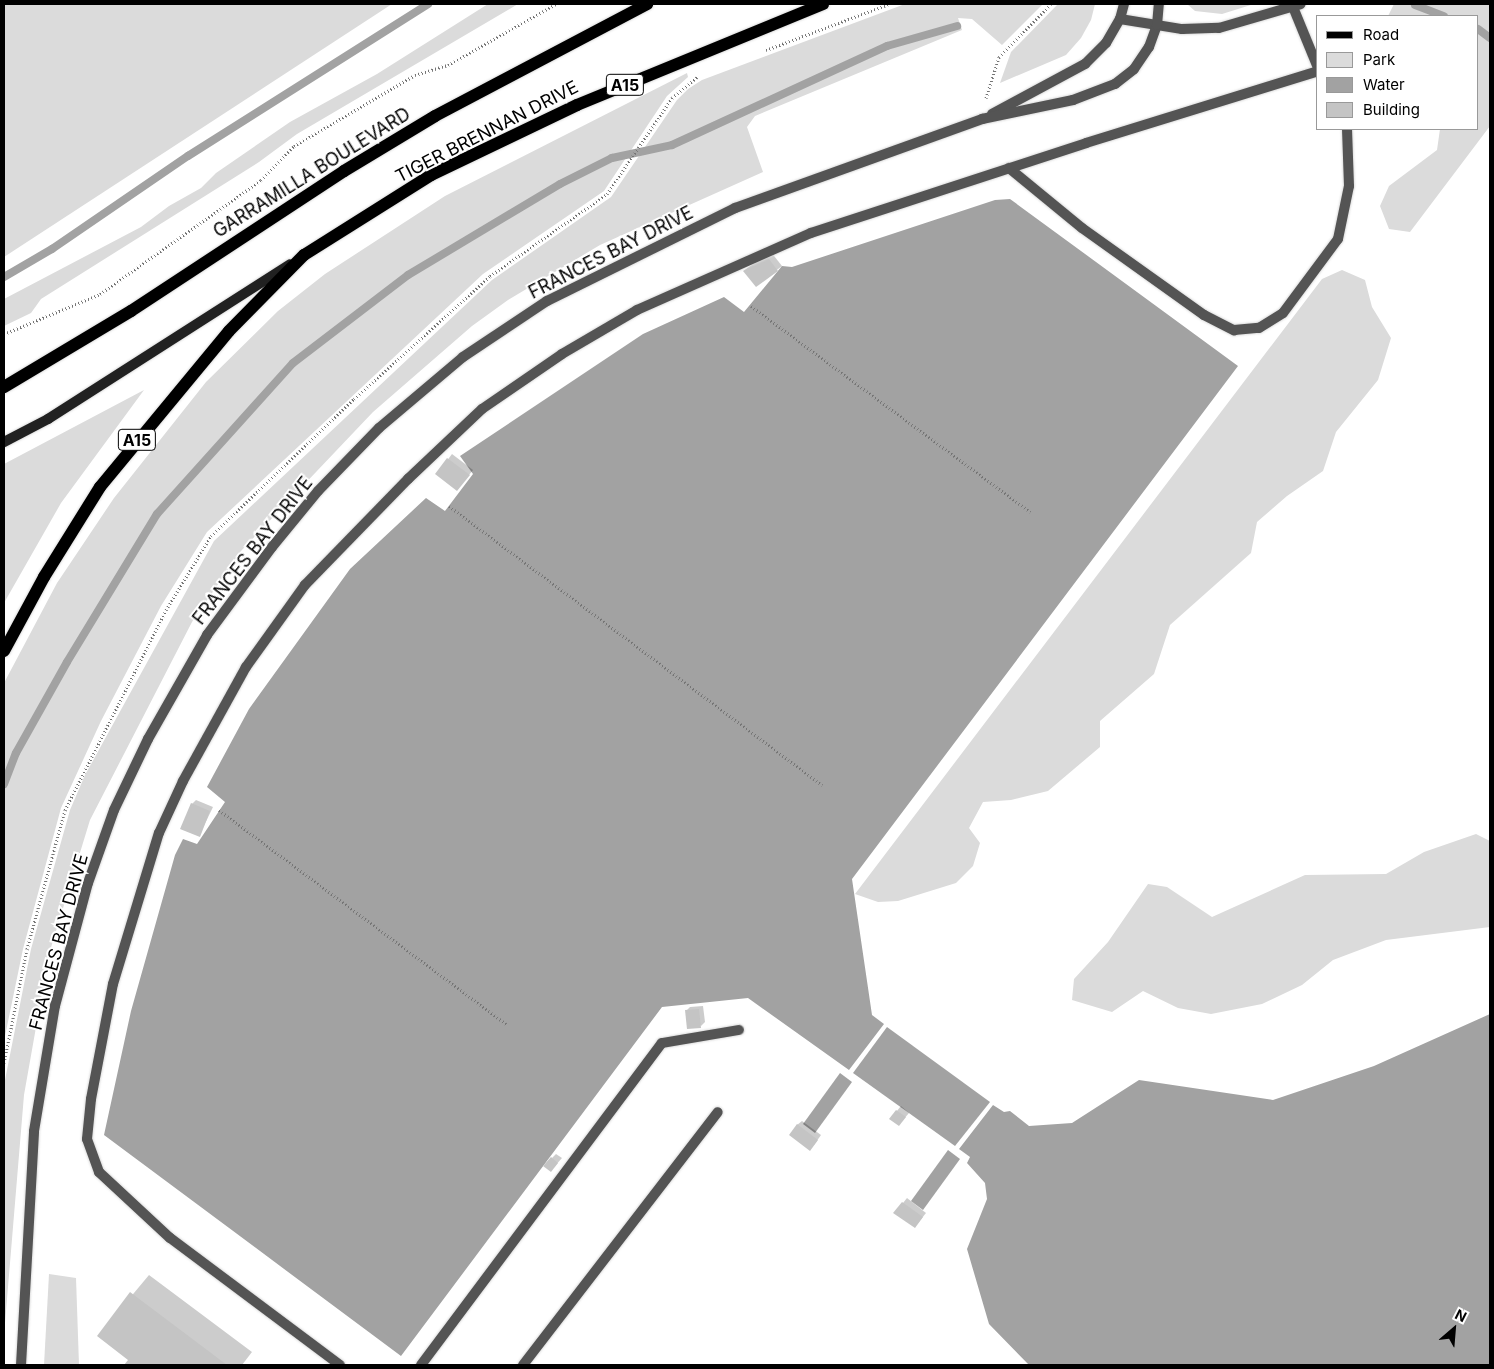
<!DOCTYPE html>
<html>
<head>
<meta charset="utf-8">
<style>
	body { margin:0 }
	#map { position:relative; width:1494px; height:1369px; overflow:hidden; background:#fff; font-family:Inter,sans-serif }
	div>[style] { position:absolute }
	.green>* { inset:0; background:#dbdbdb }
	.water>* { inset:0; background:#a2a2a2 }
	.shadow>* { inset:0; background:#0003 }
	.stream>* { height:8px; margin:-4px; padding:0 4px; transform-origin:4px; border-radius:4px; background:#a2a2a2 }
	.building>* { inset:0; background:#c4c4c4 }
	.path>* { height:3px; margin-top:-1.5px; transform-origin:0; background:repeating-linear-gradient(90deg,#767676 0 1px,transparent 0 3.5px) }
	.roads { filter:drop-shadow(0 0 1px #dbdbdb) drop-shadow(0 0 1px #dbdbdb) }
	.lane>* { height:10px; margin:-5px; padding:0 5px; transform-origin:5px; border-radius:5px; background:#545454 }
	.street>* { height:10px; margin:-5px; padding:0 5px; transform-origin:5px; border-radius:5px; background:#545454 }
	.secondary>* { height:10px; margin:-5px; padding:0 5px; transform-origin:5px; border-radius:5px; background:#212121 }
	.primary>* { height:12px; margin:-6px; padding:0 6px; transform-origin:6px; border-radius:6px; background:#000 }
	span { translate:-50% -50%; white-space:nowrap; text-align:center; line-height:1.15; -webkit-text-stroke:4px #fff; paint-order:stroke }
	.shield-label span { padding:1px 4px; background:#fff; border:1px solid; border-radius:4px; -webkit-text-stroke-width:0 }
	.shield-label { font-size:16px; color:#000; font-weight:700 }
	.street-label { font-size:18px; color:#000 }
	.frame { position:absolute; inset:0; border:5px solid #000; pointer-events:none }
	.legend { position:absolute; left:1316px; top:15px; width:162px; height:115px; box-sizing:border-box; background:#fff; border:1px solid #999; margin:0; padding:6px 9px; list-style:none; font-size:15px; color:#000 }
	.legend li { display:flex; align-items:center; gap:10px; height:25px }
	.legend b { width:25px; border:1px solid #999 }
	.north { position:absolute; left:1429px; top:1304px; width:50px; height:50px; -webkit-text-stroke:4px #fff; paint-order:stroke; rotate:27deg; font-size:14px; font-weight:700; line-height:20px; text-align:center; color:#000 }
	.north::after { content:''; display:block; margin:auto; width:18px; height:22px; background:#000; clip-path:polygon(50% 0,100% 100%,50% 72%,0 100%) }
</style>
</head>
<body>
<div id="map">
	<div class="green">
		<i style="clip-path:polygon(4px 4px,392px 4px,4px 257px)"></i>
		<i style="clip-path:polygon(488px 4px,518px 4px,297px 134px,259px 162px,41px 299px,31px 313px,4px 326px,4px 299px,141px 227px,169px 206px,201px 188px,216px 173px,290px 122px,377px 74px)"></i>
		<i style="clip-path:polygon(905px 4px,1043px 4px,1002px 45px,972px 19px,958px 18px,962px 30px,755px 116px,747px 127px,763px 172px,600px 245px,508px 300px,472px 326px,373px 412px,241px 551px,192px 622px,90px 820px,49px 954px,24px 1095px,4px 1335px,4px 1085px,31px 949px,70px 810px,85px 775px,214px 541px,492px 280px,611px 197px,677px 100px,688px 89px,702px 80px)"></i>
		<i style="clip-path:polygon(1058px 4px,1095px 4px,1091px 20px,1081px 38px,1066px 55px,1000px 83px,1011px 52px)"></i>
		<i style="clip-path:polygon(1187px 4px,1254px 4px,1222px 14px,1195px 11px)"></i>
		<i style="clip-path:polygon(1394px 4px,1490px 4px,1490px 126px,1410px 232px,1389px 229px,1380px 206px,1389px 186px,1437px 150px,1440px 129px,1478px 129px,1478px 16px,1388px 16px)"></i>
		<i style="clip-path:polygon(687px 73px,688px 77px,667px 96px,604px 191px,483px 274px,207px 532px,161px 606px,101px 721px,61px 808px,23px 949px,4px 1041px,4px 683px,57px 583px,114px 498px,206px 382px,278px 311px,325px 274px,445px 196px)"></i>
		<i style="clip-path:polygon(1342px 270px,1365px 280px,1372px 307px,1391px 338px,1378px 380px,1336px 432px,1323px 471px,1287px 496px,1257px 522px,1251px 553px,1170px 625px,1154px 674px,1100px 721px,1100px 747px,1048px 791px,1011px 800px,983px 802px,969px 828px,980px 843px,973px 866px,956px 883px,898px 901px,878px 902px,855px 894px,1322px 279px)"></i>
		<i style="clip-path:polygon(144px 390px,61px 503px,4px 603px,4px 464px)"></i>
		<i style="clip-path:polygon(1476px 834px,1490px 841px,1490px 927px,1386px 940px,1333px 960px,1302px 985px,1262px 1004px,1211px 1014px,1178px 1008px,1143px 991px,1112px 1012px,1072px 1000px,1074px 979px,1108px 942px,1148px 884px,1167px 887px,1212px 917px,1305px 875px,1386px 874px,1424px 852px)"></i>
		<i style="clip-path:polygon(49px 1274px,76px 1278px,79px 1365px,44px 1365px)"></i>
	</div>
	<div class="water">
		<i style="clip-path:polygon(1010px 199px,1238px 366px,852px 879px,872px 1015px,884px 1024px,849px 1070px,748px 998px,662px 1007px,401px 1356px,104px 1135px,131px 1011px,175px 855px,183px 839px,197px 844px,225px 802px,207px 787px,249px 709px,350px 569px,426px 498px,445px 511px,473px 474px,460px 456px,643px 334px,724px 297px,744px 312px,782px 266px,792px 267px,995px 200px)"></i>
		<i style="clip-path:polygon(1490px 1014px,1490px 1365px,1029px 1365px,989px 1324px,967px 1249px,987px 1199px,985px 1183px,967px 1163px,970px 1157px,959px 1149px,993px 1105px,1004px 1112px,1010px 1111px,1029px 1126px,1072px 1123px,1139px 1080px,1273px 1100px,1374px 1066px)"></i>
		<i style="clip-path:polygon(887px 1027px,990px 1102px,955px 1146px,853px 1073px)"></i>
		<i style="clip-path:polygon(840px 1073px,852px 1082px,815px 1133px,803px 1124px)"></i>
		<i style="clip-path:polygon(948px 1150px,960px 1159px,923px 1210px,911px 1201px)"></i>
	</div>
	<div class="shadow">
		<i style="clip-path:polygon(771px 252px,782px 266px,756px 286px,745px 271px)"></i>
		<i style="clip-path:polygon(452px 454px,473px 470px,461px 485px,437px 474px)"></i>
		<i style="clip-path:polygon(196px 800px,213px 807px,199px 836px,192px 804px)"></i>
		<i style="clip-path:polygon(703px 1006px,705px 1022px,701px 1026px,686px 1011px,690px 1007px)"></i>
		<i style="clip-path:polygon(901px 1106px,909px 1113px,903px 1120px,891px 1118px)"></i>
		<i style="clip-path:polygon(802px 1121px,821px 1135px,814px 1145px,797px 1125px)"></i>
		<i style="clip-path:polygon(556px 1154px,562px 1158px,555px 1166px,552px 1158px)"></i>
		<i style="clip-path:polygon(907px 1198px,926px 1213px,918px 1223px,895px 1213px)"></i>
		<i style="clip-path:polygon(149px 1275px,252px 1352px,242px 1365px,126px 1365px,130px 1360px,98px 1336px)"></i>
	</div>
	<div class="stream">
		<i style="left:1415px;top:5px;width:31px;rotate:21deg"></i>
		<i style="left:1478px;top:29px;width:15px;rotate:37deg"></i>
		<i style="left:4px;top:277px;width:56px;rotate:-30.3deg"></i>
		<i style="left:52px;top:249px;width:165px;rotate:-34.4deg"></i>
		<i style="left:188px;top:156px;width:284px;rotate:-32.3deg"></i>
		<i style="left:4px;top:784px;width:33px;rotate:-69deg"></i>
		<i style="left:16px;top:753px;width:104px;rotate:-60.7deg"></i>
		<i style="left:67px;top:662px;width:173px;rotate:-58.7deg"></i>
		<i style="left:157px;top:514px;width:203px;rotate:-48deg"></i>
		<i style="left:293px;top:363px;width:145px;rotate:-37.4deg"></i>
		<i style="left:408px;top:275px;width:177px;rotate:-30.9deg"></i>
		<i style="left:560px;top:184px;width:58px;rotate:-26.6deg"></i>
		<i style="left:612px;top:158px;width:61px;rotate:-12.2deg"></i>
		<i style="left:672px;top:145px;width:237px;rotate:-24.7deg"></i>
		<i style="left:887px;top:46px;width:73px;rotate:-15.9deg"></i>
	</div>
	<div class="building">
		<i style="clip-path:polygon(766px 255px,778px 271px,756px 287px,743px 271px)"></i>
		<i style="clip-path:polygon(447px 458px,470px 475px,457px 491px,435px 474px)"></i>
		<i style="clip-path:polygon(191px 803px,210px 811px,200px 837px,180px 829px)"></i>
		<i style="clip-path:polygon(699px 1009px,701px 1028px,687px 1029px,685px 1010px)"></i>
		<i style="clip-path:polygon(896px 1110px,906px 1117px,899px 1126px,889px 1119px)"></i>
		<i style="clip-path:polygon(797px 1124px,818px 1140px,810px 1151px,789px 1135px)"></i>
		<i style="clip-path:polygon(551px 1157px,558px 1163px,551px 1172px,543px 1166px)"></i>
		<i style="clip-path:polygon(902px 1202px,923px 1217px,915px 1228px,893px 1213px)"></i>
		<i style="clip-path:polygon(130px 1292px,227px 1365px,124px 1365px,128px 1360px,97px 1336px)"></i>
	</div>
	<div class="path">
		<i style="left:766px;top:50px;width:131px;rotate:-20.5deg"></i>
		<i style="left:986px;top:98px;width:43px;rotate:-72.4deg"></i>
		<i style="left:999px;top:57px;width:74px;rotate:-45.5deg"></i>
		<i style="left:751px;top:306px;width:347px;rotate:36.4deg"></i>
		<i style="left:4px;top:334px;width:104px;rotate:-22.6deg"></i>
		<i style="left:100px;top:294px;width:197px;rotate:-35.3deg"></i>
		<i style="left:261px;top:180px;width:47px;rotate:-45.9deg"></i>
		<i style="left:294px;top:146px;width:140px;rotate:-30.4deg"></i>
		<i style="left:415px;top:75px;width:34px;rotate:-17deg"></i>
		<i style="left:448px;top:65px;width:124px;rotate:-29.5deg"></i>
		<i style="left:449px;top:506px;width:466px;rotate:36.8deg"></i>
		<i style="left:219px;top:810px;width:359px;rotate:36.7deg"></i>
		<i style="left:4px;top:1063px;width:116px;rotate:-78.6deg"></i>
		<i style="left:27px;top:949px;width:144px;rotate:-74.7deg"></i>
		<i style="left:65px;top:810px;width:224px;rotate:-63.2deg"></i>
		<i style="left:166px;top:610px;width:87px;rotate:-58.7deg"></i>
		<i style="left:211px;top:536px;width:198px;rotate:-43.8deg"></i>
		<i style="left:354px;top:399px;width:183px;rotate:-42.1deg"></i>
		<i style="left:490px;top:276px;width:143px;rotate:-35deg"></i>
		<i style="left:607px;top:194px;width:116px;rotate:-55.9deg"></i>
		<i style="left:672px;top:98px;width:33px;rotate:-40deg"></i>
	</div>
	<div class="roads">
		<div class="lane">
			<i style="left:1293px;top:7px;width:66px;rotate:67.7deg"></i>
			<i style="left:1009px;top:168px;width:94px;rotate:39.4deg"></i>
			<i style="left:1082px;top:228px;width:150px;rotate:35.5deg"></i>
			<i style="left:1204px;top:315px;width:34px;rotate:27deg"></i>
			<i style="left:1234px;top:330px;width:25px;rotate:-5deg"></i>
			<i style="left:1259px;top:328px;width:28px;rotate:-32deg"></i>
			<i style="left:1283px;top:313px;width:92px;rotate:-53.4deg"></i>
			<i style="left:1338px;top:239px;width:54px;rotate:-78.3deg"></i>
			<i style="left:1349px;top:186px;width:57px;rotate:-92deg"></i>
			<i style="left:21px;top:1365px;width:234px;rotate:-86.8deg"></i>
			<i style="left:34px;top:1131px;width:127px;rotate:-80.5deg"></i>
			<i style="left:55px;top:1006px;width:127px;rotate:-75deg"></i>
			<i style="left:88px;top:883px;width:77px;rotate:-70.4deg"></i>
			<i style="left:114px;top:810px;width:79px;rotate:-64.4deg"></i>
			<i style="left:148px;top:739px;width:120px;rotate:-60.4deg"></i>
			<i style="left:207px;top:635px;width:109px;rotate:-53.5deg"></i>
			<i style="left:272px;top:547px;width:72px;rotate:-50.6deg"></i>
			<i style="left:318px;top:491px;width:88px;rotate:-45.9deg"></i>
			<i style="left:379px;top:428px;width:110px;rotate:-40.2deg"></i>
			<i style="left:463px;top:357px;width:101px;rotate:-33.7deg"></i>
			<i style="left:547px;top:301px;width:210px;rotate:-26.3deg"></i>
			<i style="left:735px;top:208px;width:263px;rotate:-19.8deg"></i>
			<i style="left:340px;top:1365px;width:212px;rotate:-143.2deg"></i>
			<i style="left:170px;top:1238px;width:97px;rotate:-137.1deg"></i>
			<i style="left:99px;top:1172px;width:35px;rotate:-110deg"></i>
			<i style="left:87px;top:1139px;width:40px;rotate:-84.3deg"></i>
			<i style="left:91px;top:1099px;width:117px;rotate:-79.2deg"></i>
			<i style="left:113px;top:984px;width:158px;rotate:-73.1deg"></i>
			<i style="left:159px;top:833px;width:57px;rotate:-65.2deg"></i>
			<i style="left:183px;top:781px;width:130px;rotate:-61.1deg"></i>
			<i style="left:246px;top:667px;width:101px;rotate:-54.3deg"></i>
			<i style="left:305px;top:585px;width:148px;rotate:-45.8deg"></i>
			<i style="left:408px;top:479px;width:102px;rotate:-43.4deg"></i>
			<i style="left:482px;top:409px;width:97px;rotate:-34.5deg"></i>
			<i style="left:562px;top:354px;width:87px;rotate:-30.4deg"></i>
			<i style="left:637px;top:310px;width:190px;rotate:-23.9deg"></i>
			<i style="left:811px;top:233px;width:289px;rotate:-18.1deg"></i>
			<i style="left:1086px;top:143px;width:243px;rotate:-17.2deg"></i>
			<i style="left:421px;top:1365px;width:402px;rotate:-53.2deg"></i>
			<i style="left:662px;top:1043px;width:78px;rotate:-9.6deg"></i>
			<i style="left:523px;top:1365px;width:319px;rotate:-52.4deg"></i>
		</div>
		<div class="street">
			<i style="left:1120px;top:19px;width:63px;rotate:9.2deg"></i>
			<i style="left:1182px;top:29px;width:37px;rotate:-2deg"></i>
			<i style="left:1219px;top:28px;width:85px;rotate:-16.3deg"></i>
			<i style="left:992px;top:114px;width:106px;rotate:-28.3deg"></i>
			<i style="left:1085px;top:64px;width:30px;rotate:-45deg"></i>
			<i style="left:1106px;top:43px;width:28px;rotate:-60deg"></i>
			<i style="left:1120px;top:19px;width:16px;rotate:-75deg"></i>
			<i style="left:982px;top:119px;width:93px;rotate:-11.8deg"></i>
			<i style="left:1073px;top:100px;width:45px;rotate:-20.9deg"></i>
			<i style="left:1115px;top:84px;width:24px;rotate:-38deg"></i>
			<i style="left:1134px;top:69px;width:27px;rotate:-56deg"></i>
			<i style="left:1149px;top:47px;width:23px;rotate:-70deg"></i>
			<i style="left:1157px;top:25px;width:21px;rotate:-85deg"></i>
		</div>
		<div class="secondary">
			<i style="left:4px;top:442px;width:50px;rotate:-27.6deg"></i>
			<i style="left:48px;top:419px;width:287px;rotate:-32.6deg"></i>
		</div>
		<div class="primary">
			<i style="left:4px;top:387px;width:148px;rotate:-30.9deg"></i>
			<i style="left:131px;top:311px;width:255px;rotate:-33.3deg"></i>
			<i style="left:344px;top:171px;width:106px;rotate:-31.1deg"></i>
			<i style="left:435px;top:116px;width:240px;rotate:-27.8deg"></i>
			<i style="left:4px;top:651px;width:84px;rotate:-61.6deg"></i>
			<i style="left:44px;top:577px;width:106px;rotate:-58.1deg"></i>
			<i style="left:100px;top:487px;width:202px;rotate:-50.4deg"></i>
			<i style="left:229px;top:331px;width:107px;rotate:-45.4deg"></i>
			<i style="left:304px;top:255px;width:150px;rotate:-32.2deg"></i>
			<i style="left:431px;top:175px;width:162px;rotate:-25.6deg"></i>
			<i style="left:577px;top:105px;width:266px;rotate:-22.3deg"></i>
		</div>
	</div>
	<div class="shield-label">
		<span style="left:625px;top:85px">A15</span>
		<span style="left:137px;top:440px">A15</span>
	</div>
	<div class="street-label">
		<span style="left:487px;top:132px;rotate:-27deg">TIGER BRENNAN DRIVE</span>
		<span style="left:312px;top:173px;rotate:-32deg">GARRAMILLA BOULEVARD</span>
		<span style="left:611px;top:253px;rotate:-27deg">FRANCES BAY DRIVE</span>
		<span style="left:253px;top:551px;rotate:-52deg">FRANCES BAY DRIVE</span>
		<span style="left:59px;top:942px;rotate:-75deg">FRANCES BAY DRIVE</span>
	</div>
	<div class="frame"></div>
	<ul class="legend">
	<li><b style="height:6px;background:#000"></b>Road</li>
	<li><b style="height:14px;background:#dbdbdb"></b>Park</li>
	<li><b style="height:14px;background:#a2a2a2"></b>Water</li>
	<li><b style="height:14px;background:#c4c4c4"></b>Building</li>
	</ul>
	<div class="north">N</div>
</div>
</body>
</html>
